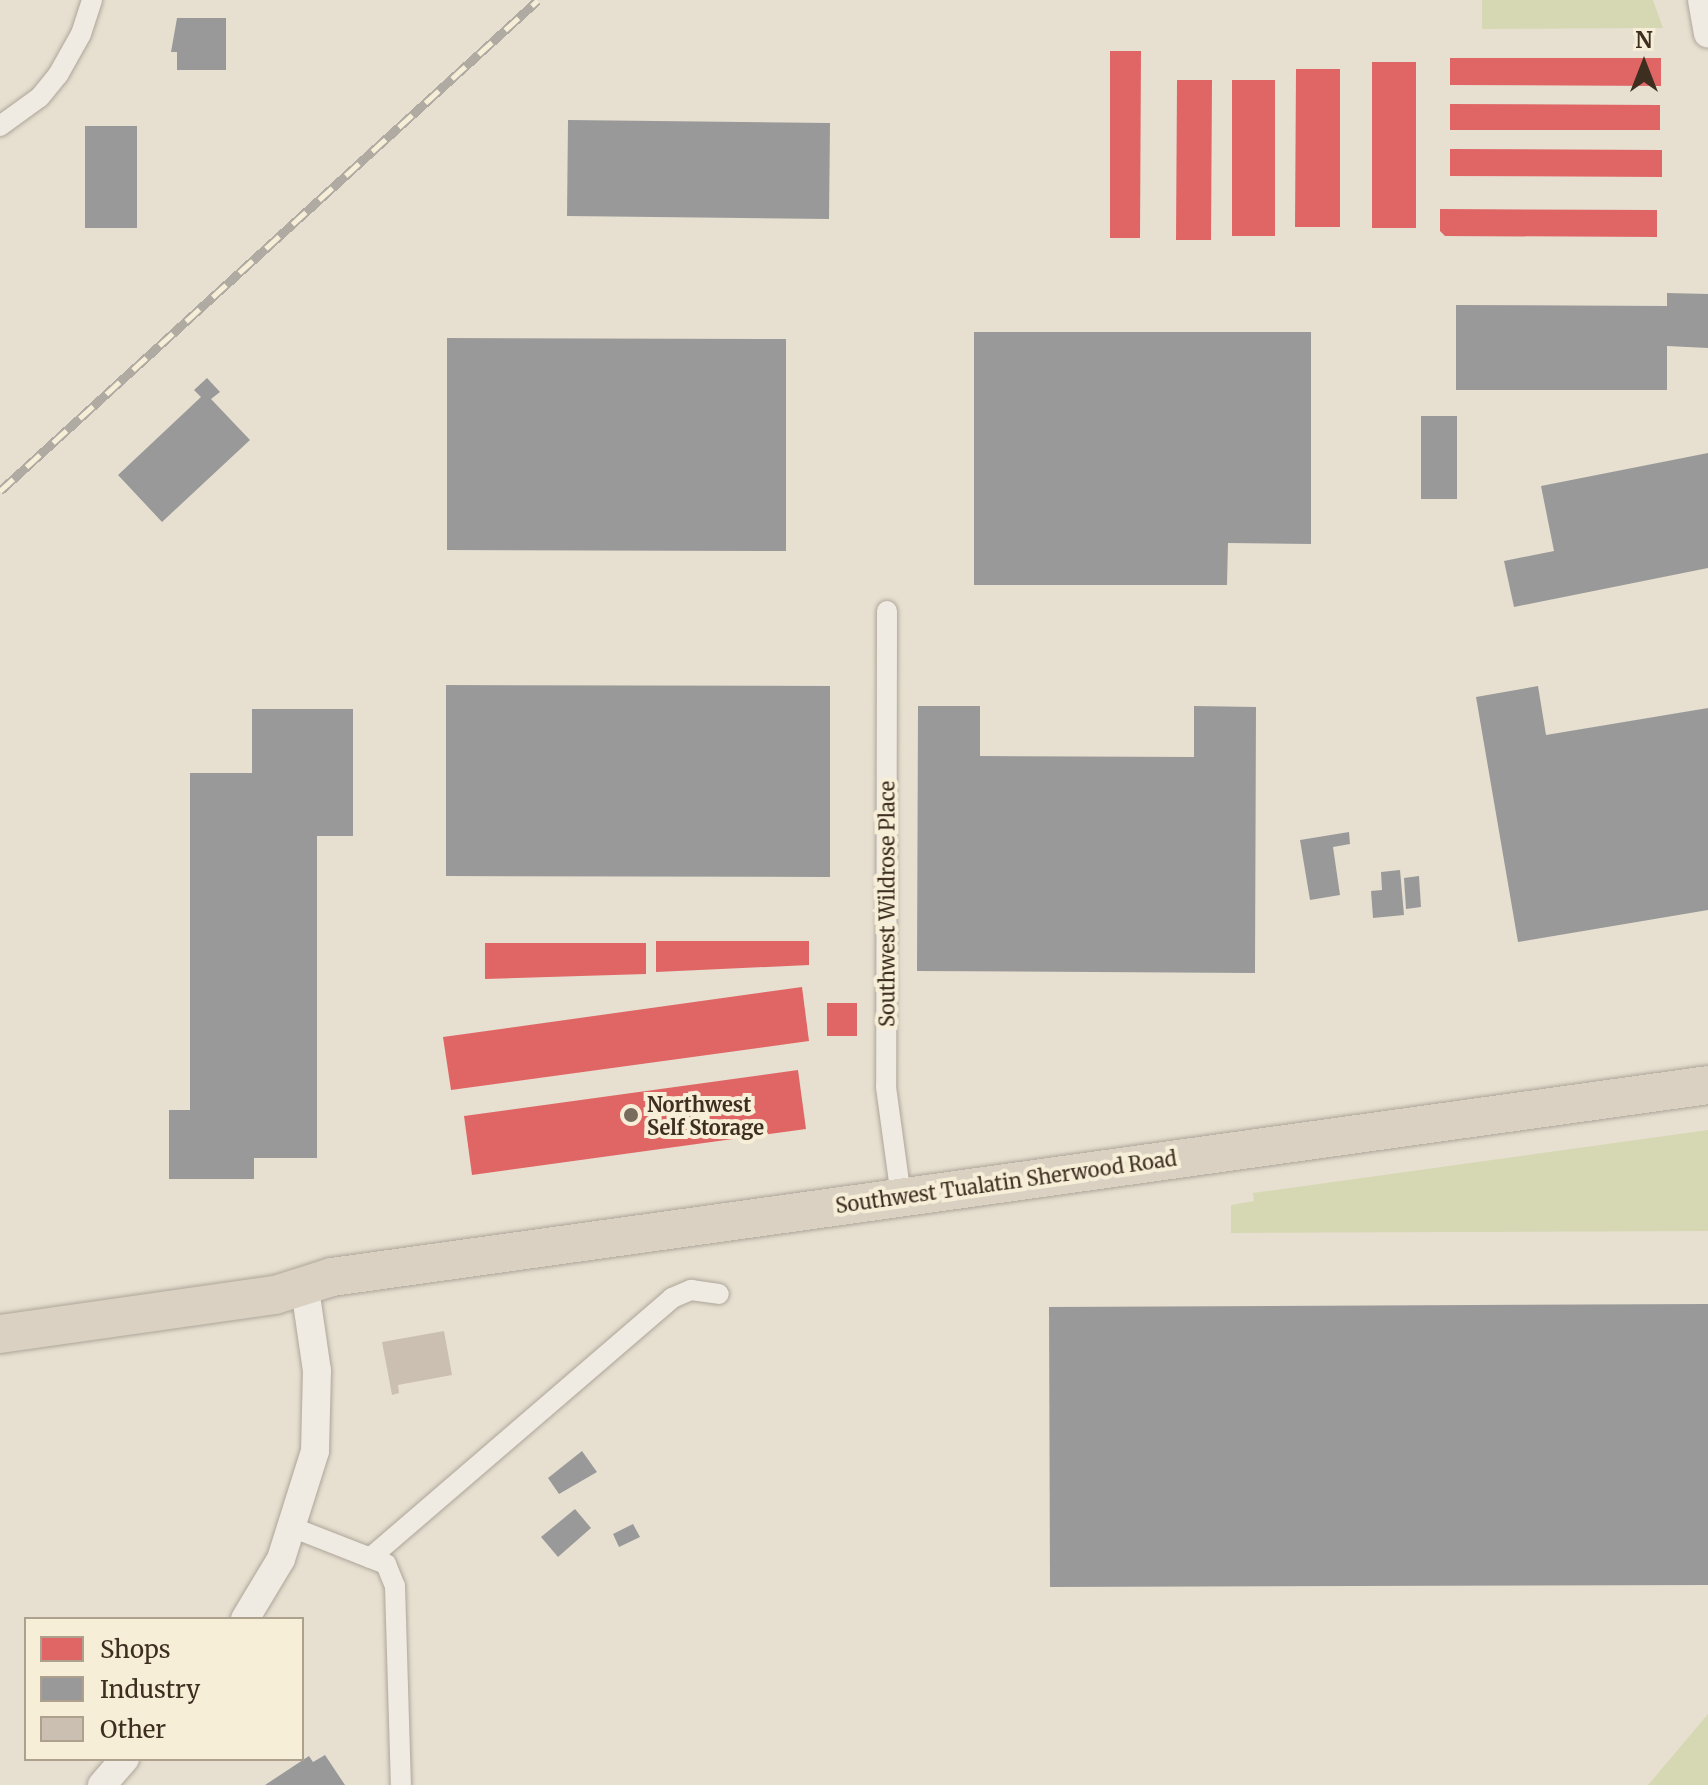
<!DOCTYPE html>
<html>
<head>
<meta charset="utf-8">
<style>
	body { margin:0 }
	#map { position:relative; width:1708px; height:1785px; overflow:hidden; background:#e7e0d1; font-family:Merriweather,serif }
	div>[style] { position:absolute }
	.green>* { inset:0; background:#d6d7b3 }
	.shops>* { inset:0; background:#e06666 }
	.industry>* { inset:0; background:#999 }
	.building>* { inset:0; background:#cbbfb2 }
	.roads { filter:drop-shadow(0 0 2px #ada599) drop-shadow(0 0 2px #ada599) }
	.street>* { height:20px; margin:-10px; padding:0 10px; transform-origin:10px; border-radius:10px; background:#efebe3 }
	.secondary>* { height:28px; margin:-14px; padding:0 14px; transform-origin:14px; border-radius:14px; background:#efebe3 }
	.highway>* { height:38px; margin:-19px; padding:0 19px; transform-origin:19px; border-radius:19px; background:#dad1c2 }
	.rail>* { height:9px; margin-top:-4.5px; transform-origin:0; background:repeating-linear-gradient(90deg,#f7eed8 0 18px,#afaaa2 0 36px); box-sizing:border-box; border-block:2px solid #afaaa2 }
	.dots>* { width:22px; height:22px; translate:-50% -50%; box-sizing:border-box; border:4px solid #f7eed8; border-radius:50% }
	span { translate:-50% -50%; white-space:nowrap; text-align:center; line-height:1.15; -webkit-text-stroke:8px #f7eed8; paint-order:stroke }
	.street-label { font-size:20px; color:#3d2e20 }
	.poi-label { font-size:20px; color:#3d2e20; font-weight:700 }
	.left { translate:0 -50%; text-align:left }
	.legend { position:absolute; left:24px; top:1617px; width:280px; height:144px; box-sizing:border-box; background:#f7eed8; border:2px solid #ada18e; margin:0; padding:10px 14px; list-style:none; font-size:24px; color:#3d2e20 }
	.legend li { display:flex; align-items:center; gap:16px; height:40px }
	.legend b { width:40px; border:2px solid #ada18e }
	.north { position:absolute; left:1604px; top:24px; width:80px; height:80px; -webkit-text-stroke:6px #f7eed8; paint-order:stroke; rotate:0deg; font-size:22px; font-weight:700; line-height:32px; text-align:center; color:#3d2e20 }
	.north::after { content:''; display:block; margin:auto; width:28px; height:36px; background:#3d2e20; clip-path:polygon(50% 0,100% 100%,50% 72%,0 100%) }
</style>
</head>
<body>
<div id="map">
	<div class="green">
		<i style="clip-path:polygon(1482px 0,1653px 0,1663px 28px,1482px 29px)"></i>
		<i style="clip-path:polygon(1708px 1130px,1708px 1231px,1231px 1233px,1231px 1205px,1254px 1201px,1253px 1193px)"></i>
		<i style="clip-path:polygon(1708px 1714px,1708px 1785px,1648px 1785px)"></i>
	</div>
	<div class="shops">
		<i style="clip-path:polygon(1110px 51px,1141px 51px,1140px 238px,1110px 238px)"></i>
		<i style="clip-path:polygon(1450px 58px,1661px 58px,1661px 86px,1450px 85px)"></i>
		<i style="clip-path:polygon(1372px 62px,1416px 62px,1416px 228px,1372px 228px)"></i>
		<i style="clip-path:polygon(1296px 69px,1340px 69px,1340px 227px,1295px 227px)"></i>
		<i style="clip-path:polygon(1177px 80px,1212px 80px,1211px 240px,1176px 240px)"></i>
		<i style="clip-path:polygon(1232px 80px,1275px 80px,1275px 236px,1232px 236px)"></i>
		<i style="clip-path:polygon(1450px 104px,1660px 105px,1660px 130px,1450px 130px)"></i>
		<i style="clip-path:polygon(1450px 149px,1662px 150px,1662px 177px,1450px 176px)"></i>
		<i style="clip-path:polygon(1440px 209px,1657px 210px,1657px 237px,1445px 236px,1440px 231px)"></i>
		<i style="clip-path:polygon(656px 941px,809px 941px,809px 965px,656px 972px)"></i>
		<i style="clip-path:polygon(485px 943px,646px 943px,646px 974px,485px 979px)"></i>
		<i style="clip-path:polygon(802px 987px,809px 1041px,451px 1090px,443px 1037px)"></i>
		<i style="clip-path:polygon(827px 1003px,857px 1003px,857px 1036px,827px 1036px)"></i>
		<i style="clip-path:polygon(798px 1070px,806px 1129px,472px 1175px,464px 1116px)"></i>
	</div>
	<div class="industry">
		<i style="clip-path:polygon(177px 18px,226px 18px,226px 70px,177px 70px,177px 52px,171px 52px)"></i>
		<i style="clip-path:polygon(568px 120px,830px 123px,829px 219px,567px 216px)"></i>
		<i style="clip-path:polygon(85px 126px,137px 126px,137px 228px,85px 228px)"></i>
		<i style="clip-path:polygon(1667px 293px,1708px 294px,1708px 348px,1667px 346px,1667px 390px,1456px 390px,1456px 305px,1667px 306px)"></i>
		<i style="clip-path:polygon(974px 332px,1311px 332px,1311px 544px,1228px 543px,1227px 585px,974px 585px)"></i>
		<i style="clip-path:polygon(447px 338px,786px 339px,786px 551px,447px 550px)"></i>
		<i style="clip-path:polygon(207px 378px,220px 392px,211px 399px,250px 440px,162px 522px,118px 475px,201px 397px,194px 390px)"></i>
		<i style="clip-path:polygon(1421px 416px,1457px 416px,1457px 499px,1421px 499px)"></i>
		<i style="clip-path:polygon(1708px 453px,1708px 568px,1514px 607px,1504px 561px,1554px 551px,1541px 486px)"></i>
		<i style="clip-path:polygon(446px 685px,830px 686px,830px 877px,446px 876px)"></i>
		<i style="clip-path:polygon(1538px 686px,1546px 735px,1708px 708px,1708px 910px,1518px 942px,1476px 697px)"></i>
		<i style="clip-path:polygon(918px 706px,980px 706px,980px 756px,1194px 757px,1194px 706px,1256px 707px,1255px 973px,917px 971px)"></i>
		<i style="clip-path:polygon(252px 709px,353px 709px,353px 836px,317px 836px,317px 1158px,254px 1158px,254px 1179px,169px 1179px,169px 1110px,190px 1110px,190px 773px,252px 773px)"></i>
		<i style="clip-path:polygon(1349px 832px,1350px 844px,1333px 847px,1340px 895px,1310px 900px,1300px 840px)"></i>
		<i style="clip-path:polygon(1400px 870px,1404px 915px,1373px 918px,1371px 891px,1382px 890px,1381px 872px)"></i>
		<i style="clip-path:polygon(1419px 876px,1421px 907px,1406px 909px,1404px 878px)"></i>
		<i style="clip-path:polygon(1708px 1304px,1708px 1585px,1050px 1587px,1049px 1307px)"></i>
		<i style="clip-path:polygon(582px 1451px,597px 1472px,559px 1494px,548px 1478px)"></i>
		<i style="clip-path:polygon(575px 1509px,591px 1528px,558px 1557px,541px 1537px)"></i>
		<i style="clip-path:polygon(633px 1524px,640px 1537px,619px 1547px,613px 1534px)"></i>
		<i style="clip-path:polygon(325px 1755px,345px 1785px,265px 1785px,309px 1756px,313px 1762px)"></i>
	</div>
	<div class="building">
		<i style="clip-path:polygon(444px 1331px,452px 1375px,398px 1385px,399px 1393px,392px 1395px,382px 1342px)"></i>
	</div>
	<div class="roads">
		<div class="street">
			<i style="left:0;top:126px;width:49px;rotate:-35.9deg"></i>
			<i style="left:40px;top:97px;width:28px;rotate:-51deg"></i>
			<i style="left:58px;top:75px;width:47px;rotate:-60.7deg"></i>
			<i style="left:81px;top:34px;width:36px;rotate:-72deg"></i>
			<i style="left:887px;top:611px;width:476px;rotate:90.1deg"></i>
			<i style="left:886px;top:1087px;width:111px;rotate:82.2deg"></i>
			<i style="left:294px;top:1528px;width:99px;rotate:21.4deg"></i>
			<i style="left:386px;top:1564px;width:24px;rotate:68deg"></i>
			<i style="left:395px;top:1586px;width:199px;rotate:88.3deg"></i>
			<i style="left:370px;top:1558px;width:399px;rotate:-40.7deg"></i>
			<i style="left:672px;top:1298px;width:21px;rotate:-23deg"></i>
			<i style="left:691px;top:1290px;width:28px;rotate:8deg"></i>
		</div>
		<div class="secondary">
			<i style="left:1702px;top:0;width:34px;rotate:80deg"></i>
			<i style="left:245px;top:1619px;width:70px;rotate:-59deg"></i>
			<i style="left:281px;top:1559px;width:113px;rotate:-72.5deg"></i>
			<i style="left:315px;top:1451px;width:80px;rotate:-88.6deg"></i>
			<i style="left:317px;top:1371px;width:90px;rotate:-98.3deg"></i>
			<i style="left:102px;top:1785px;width:35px;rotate:-49deg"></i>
		</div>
		<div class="highway">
			<i style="left:0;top:1334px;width:278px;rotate:-8.1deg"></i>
			<i style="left:275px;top:1295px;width:60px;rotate:-17.5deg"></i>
			<i style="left:332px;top:1277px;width:1389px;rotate:-7.94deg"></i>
		</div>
	</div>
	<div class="rail">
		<i style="left:0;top:491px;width:728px;rotate:-42.38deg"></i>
	</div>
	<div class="dots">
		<i style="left:631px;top:1115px;background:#786c5e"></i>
	</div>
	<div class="street-label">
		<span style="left:887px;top:904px;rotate:-90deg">Southwest Wildrose Place</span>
		<span style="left:1006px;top:1182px;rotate:-8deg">Southwest Tualatin Sherwood Road</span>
	</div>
	<div class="poi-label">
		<span class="left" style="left:647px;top:1116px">Northwest<br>Self Storage</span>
	</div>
	<ul class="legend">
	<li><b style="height:22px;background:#e06666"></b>Shops</li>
	<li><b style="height:22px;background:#999"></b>Industry</li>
	<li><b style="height:22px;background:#cbbfb2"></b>Other</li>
	</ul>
	<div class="north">N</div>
</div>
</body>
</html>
